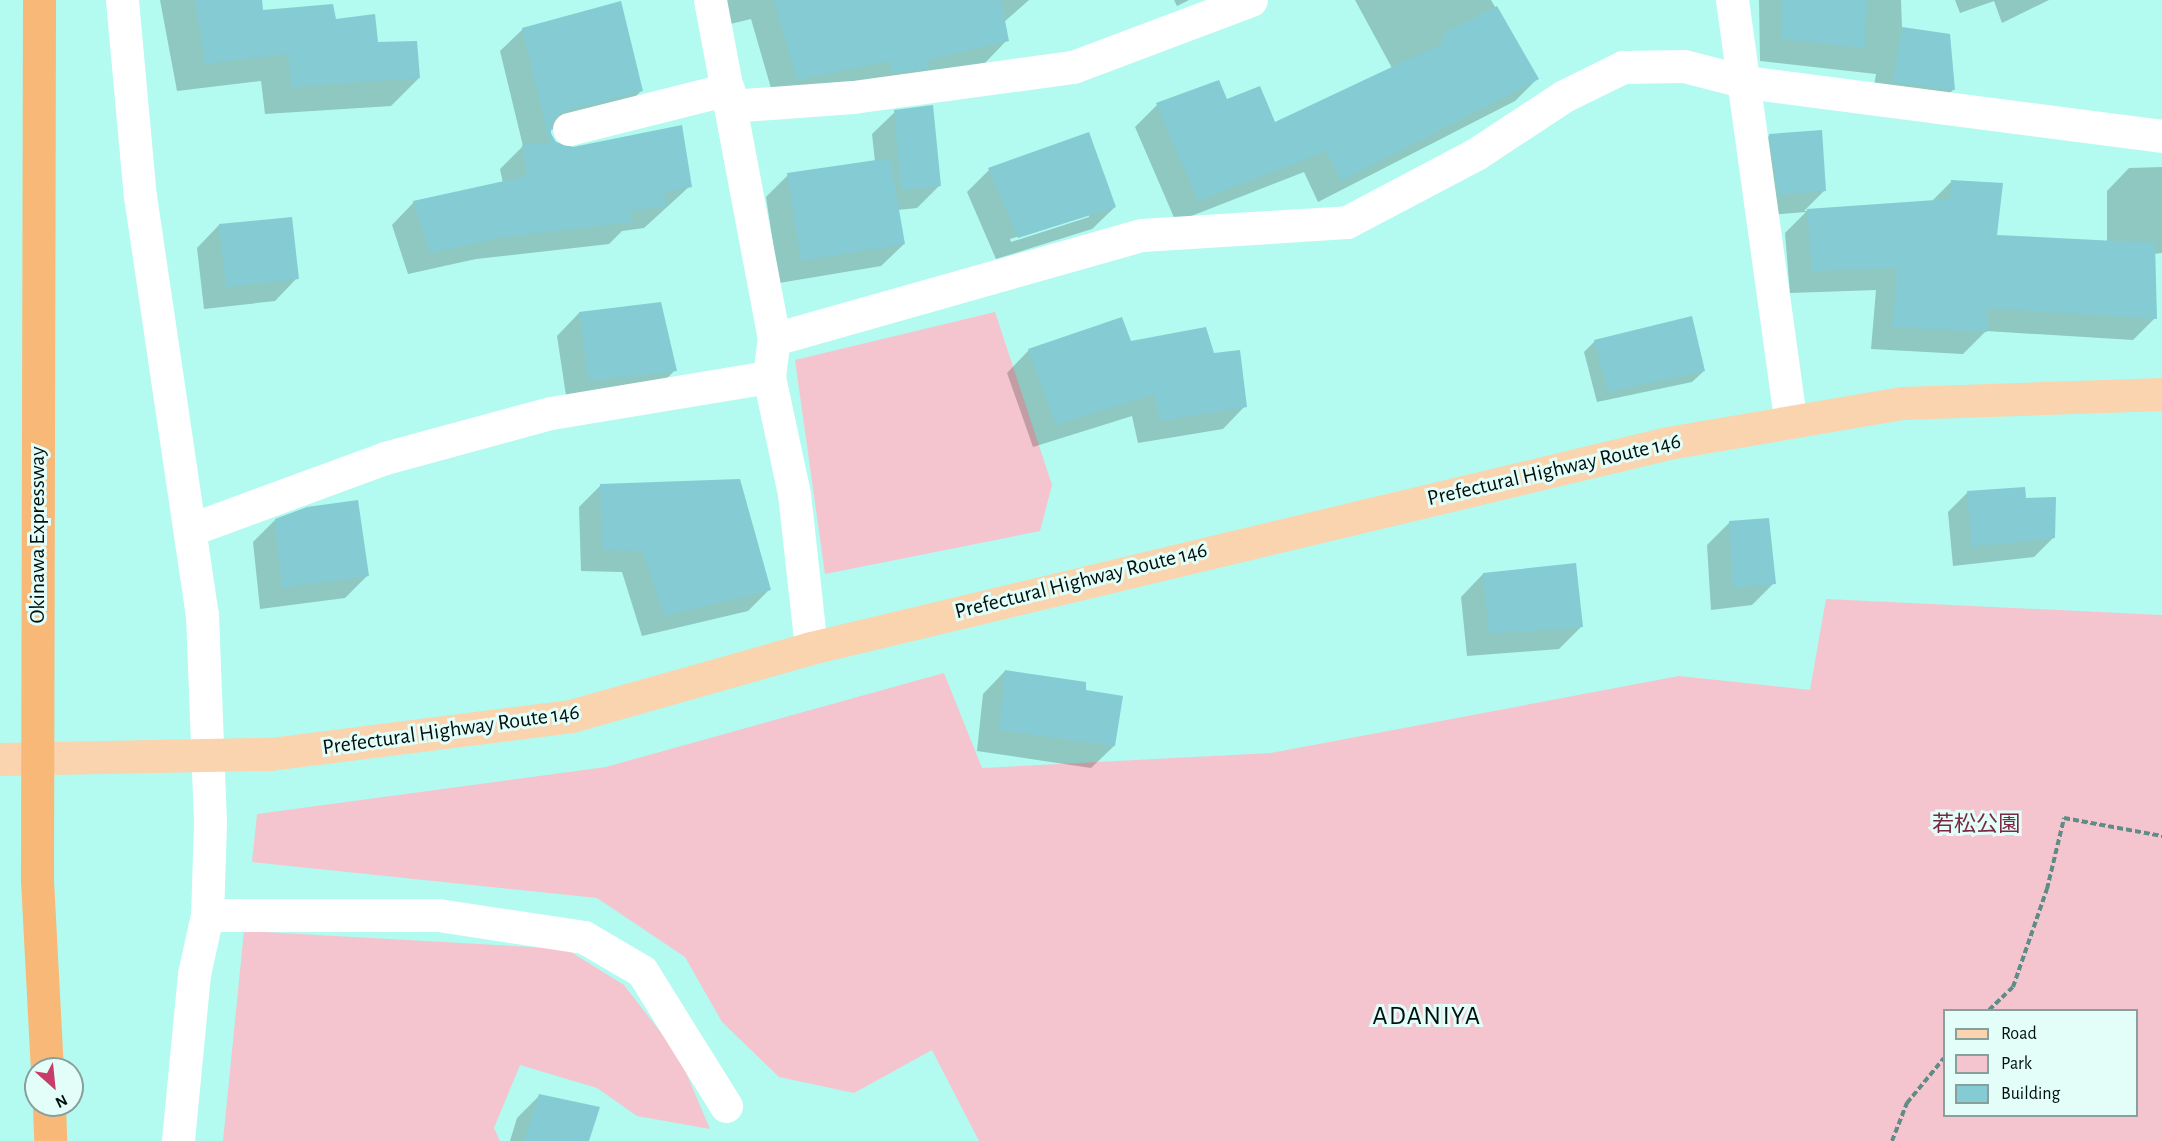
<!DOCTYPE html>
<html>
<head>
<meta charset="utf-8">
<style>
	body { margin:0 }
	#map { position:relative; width:2162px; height:1141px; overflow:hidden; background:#b3faf0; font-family:"Alegreya Sans","Noto Sans JP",sans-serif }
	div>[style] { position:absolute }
	.green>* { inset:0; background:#f4c5ce }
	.shadow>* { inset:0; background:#0003 }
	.building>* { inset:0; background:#84cbd3 }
	.path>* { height:4px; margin-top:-2px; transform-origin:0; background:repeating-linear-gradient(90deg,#5f8c86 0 6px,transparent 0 9px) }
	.minor>* { height:33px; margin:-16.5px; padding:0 16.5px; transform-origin:16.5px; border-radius:16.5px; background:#fff }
	.major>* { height:33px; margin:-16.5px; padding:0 16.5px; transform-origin:16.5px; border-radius:16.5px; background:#fad4ae }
	.highway>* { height:33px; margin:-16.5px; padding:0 16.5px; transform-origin:16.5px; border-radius:16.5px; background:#f7b878 }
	span { translate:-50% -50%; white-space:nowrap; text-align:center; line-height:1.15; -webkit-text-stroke:6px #e3fef9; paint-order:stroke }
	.street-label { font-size:22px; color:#00100e }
	.park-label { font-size:22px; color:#782941 }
	.quarter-label { font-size:26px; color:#00100e; letter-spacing:1.5px }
	.legend { position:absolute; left:1943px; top:1009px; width:195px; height:108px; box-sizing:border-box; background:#e3fef9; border:2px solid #889f9b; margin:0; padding:8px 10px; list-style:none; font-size:18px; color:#00100e }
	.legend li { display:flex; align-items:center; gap:12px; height:30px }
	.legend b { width:30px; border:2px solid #889f9b }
	.north { position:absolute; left:24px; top:1057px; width:60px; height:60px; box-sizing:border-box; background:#e3fef9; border:2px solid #889f9b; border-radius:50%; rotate:153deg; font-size:16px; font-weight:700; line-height:24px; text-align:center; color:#00100e }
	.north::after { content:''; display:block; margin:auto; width:21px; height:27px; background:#c93c6a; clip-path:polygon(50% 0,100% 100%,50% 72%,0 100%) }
</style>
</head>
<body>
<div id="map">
	<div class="green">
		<i style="clip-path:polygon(995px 312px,1052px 485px,1040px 531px,825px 574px,795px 360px)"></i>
		<i style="clip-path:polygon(evenodd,1826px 599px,2162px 615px,2162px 1141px,979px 1141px,932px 1050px,854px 1093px,779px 1077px,722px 1022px,685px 957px,597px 898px,252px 862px,257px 814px,606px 767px,944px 673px,982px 768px,1271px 753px,1679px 676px,1810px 690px,1826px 599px,2136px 1010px,2136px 1116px,1944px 1116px,1944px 1010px,2136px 1010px)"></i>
		<i style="clip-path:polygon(244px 931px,566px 949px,624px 985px,679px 1056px,710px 1129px,637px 1116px,597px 1088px,520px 1065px,494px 1128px,500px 1141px,223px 1141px)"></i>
	</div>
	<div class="shadow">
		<i style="clip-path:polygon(160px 0,261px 0,262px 12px,335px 21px,419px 78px,391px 106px,265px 114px,261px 81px,177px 91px)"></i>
		<i style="clip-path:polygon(712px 0,1029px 0,1004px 22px,1007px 40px,985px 63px,775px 102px,751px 19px,718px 27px)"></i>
		<i style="clip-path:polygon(1174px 0,1189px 0,1177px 6px)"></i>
		<i style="clip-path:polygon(1355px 0,1491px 0,1537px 79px,1515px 101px,1318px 202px,1304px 172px,1176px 222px,1135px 127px,1157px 105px,1226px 101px,1274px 124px,1392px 68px)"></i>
		<i style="clip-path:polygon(1759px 0,1901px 0,1902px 28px,1953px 90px,1931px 112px,1871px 104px,1876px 74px,1760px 61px)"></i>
		<i style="clip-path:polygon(1955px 0,2049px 0,2002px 23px,1994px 1px,1960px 13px)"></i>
		<i style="clip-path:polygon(523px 29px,641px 91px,619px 113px,550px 130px,555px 144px,690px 186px,644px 228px,622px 231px,609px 244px,476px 259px,408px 274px,392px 225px,414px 202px,503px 183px,500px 169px,523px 146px,500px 51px)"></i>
		<i style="clip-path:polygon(895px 112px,940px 185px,917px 208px,898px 210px,904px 244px,881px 266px,779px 283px,766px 197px,788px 175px,875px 162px,872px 134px)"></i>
		<i style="clip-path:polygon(1770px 135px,1825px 190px,1804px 211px,1931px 202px,1952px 181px,1995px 237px,2107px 242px,2107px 191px,2129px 168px,2162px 167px,2162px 253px,2154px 254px,2155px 318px,2133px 340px,1986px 331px,1963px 354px,1871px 349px,1876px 290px,1790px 293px,1785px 233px,1806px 212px,1756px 216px,1748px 158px)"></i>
		<i style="clip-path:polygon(evenodd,989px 170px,1115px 207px,1092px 229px,996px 259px,967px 192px,989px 170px,1089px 214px,1089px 217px,1011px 242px,1010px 239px,1089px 214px)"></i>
		<i style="clip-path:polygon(219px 225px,297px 278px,275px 301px,204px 309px,197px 248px)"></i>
		<i style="clip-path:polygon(579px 313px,675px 370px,653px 393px,567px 402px,557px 336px)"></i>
		<i style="clip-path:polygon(1595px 341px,1704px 371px,1692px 382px,1597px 402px,1584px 352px)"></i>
		<i style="clip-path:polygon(1130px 343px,1213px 355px,1245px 406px,1223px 429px,1138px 443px,1132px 416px,1033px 447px,1007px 373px,1029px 350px)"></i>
		<i style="clip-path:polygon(601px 485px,770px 589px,748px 611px,642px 636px,622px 572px,581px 571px,579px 507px)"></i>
		<i style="clip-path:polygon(1967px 493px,2024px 500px,2054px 537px,2034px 557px,1953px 566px,1948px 512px)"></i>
		<i style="clip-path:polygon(275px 520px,367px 576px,345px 598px,260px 609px,253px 542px)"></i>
		<i style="clip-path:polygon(1729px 523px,1774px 583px,1752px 605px,1711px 610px,1707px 545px)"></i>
		<i style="clip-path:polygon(1483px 574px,1582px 626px,1559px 649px,1467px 656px,1461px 597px)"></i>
		<i style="clip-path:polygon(1005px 671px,1084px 691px,1114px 746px,1091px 768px,977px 751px,983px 694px)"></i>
		<i style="clip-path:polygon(539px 1096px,587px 1141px,510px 1141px,517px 1118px)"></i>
	</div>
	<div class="building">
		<i style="clip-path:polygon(195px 0,262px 0,263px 10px,333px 4px,336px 19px,375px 14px,378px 42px,417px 41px,420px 78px,292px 87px,288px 54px,205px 64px)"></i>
		<i style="clip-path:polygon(774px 0,1001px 0,1009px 41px,928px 60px,929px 68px,891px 73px,890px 61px,797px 80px)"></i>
		<i style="clip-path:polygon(1781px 0,1867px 0,1865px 48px,1782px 39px)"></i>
		<i style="clip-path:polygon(621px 1px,643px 91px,564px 111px,551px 123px,551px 134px,556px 142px,573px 147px,682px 125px,692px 187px,665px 192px,667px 206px,631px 211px,633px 222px,499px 238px,430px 253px,413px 201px,527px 176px,522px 145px,550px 143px,522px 28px)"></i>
		<i style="clip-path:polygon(1497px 6px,1539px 79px,1341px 181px,1326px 151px,1198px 201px,1156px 103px,1219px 80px,1227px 99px,1260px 86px,1275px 122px,1445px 42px,1441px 35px)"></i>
		<i style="clip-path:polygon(1902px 27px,1950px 34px,1955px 90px,1893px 82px)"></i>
		<i style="clip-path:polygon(933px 105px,941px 186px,901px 190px,894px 110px)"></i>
		<i style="clip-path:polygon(1822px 130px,1826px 191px,1778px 195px,1769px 134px)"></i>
		<i style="clip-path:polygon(1089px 132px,1116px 207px,1018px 238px,988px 168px)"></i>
		<i style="clip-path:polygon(890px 158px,905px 244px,801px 261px,787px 173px)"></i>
		<i style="clip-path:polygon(1951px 180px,2003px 183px,1997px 235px,2155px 243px,2157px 319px,1987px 308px,1987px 332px,1892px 327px,1897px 268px,1812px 271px,1807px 209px,1950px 199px)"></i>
		<i style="clip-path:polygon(292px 217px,299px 279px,226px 287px,219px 224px)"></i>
		<i style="clip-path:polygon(661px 302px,677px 371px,589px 381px,579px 312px)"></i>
		<i style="clip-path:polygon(1692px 316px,1705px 371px,1608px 392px,1594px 340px)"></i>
		<i style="clip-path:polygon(1122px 317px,1131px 341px,1206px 327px,1214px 353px,1240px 350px,1247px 407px,1160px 421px,1154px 394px,1056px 425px,1028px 349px)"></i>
		<i style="clip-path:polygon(740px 479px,771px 590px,664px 616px,643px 551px,602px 550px,600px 484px)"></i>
		<i style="clip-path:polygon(2025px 487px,2026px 498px,2056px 497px,2055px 538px,1972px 547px,1967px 491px)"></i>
		<i style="clip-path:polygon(358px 500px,369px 576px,282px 588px,275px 519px,307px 507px)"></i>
		<i style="clip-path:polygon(1769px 518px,1776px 584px,1733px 588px,1729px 521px)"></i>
		<i style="clip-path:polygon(1576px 563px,1583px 627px,1489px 634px,1483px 573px)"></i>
		<i style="clip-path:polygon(1005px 670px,1086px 682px,1086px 690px,1123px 696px,1115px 746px,999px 730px)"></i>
		<i style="clip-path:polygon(539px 1094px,600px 1107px,589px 1141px,524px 1141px)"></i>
	</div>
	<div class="path">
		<i style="left:1989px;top:1010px;width:33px;rotate:-44deg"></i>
		<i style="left:2013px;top:987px;width:104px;rotate:-70.9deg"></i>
		<i style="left:2047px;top:889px;width:73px;rotate:-76.5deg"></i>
		<i style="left:2064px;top:818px;width:100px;rotate:10.4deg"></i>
		<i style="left:1892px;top:1141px;width:41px;rotate:-68.5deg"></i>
		<i style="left:1907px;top:1103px;width:58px;rotate:-50.6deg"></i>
	</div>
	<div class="minor">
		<i style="left:122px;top:0;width:197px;rotate:84.8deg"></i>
		<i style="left:140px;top:196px;width:423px;rotate:81.6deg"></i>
		<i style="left:202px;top:614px;width:208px;rotate:87.8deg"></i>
		<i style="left:210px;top:822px;width:93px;rotate:91.8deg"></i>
		<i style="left:207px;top:915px;width:60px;rotate:102.4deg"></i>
		<i style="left:194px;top:974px;width:168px;rotate:95.5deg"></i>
		<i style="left:1732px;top:0;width:424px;rotate:82.1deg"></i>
		<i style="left:730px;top:106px;width:123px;rotate:-4.2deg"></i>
		<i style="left:853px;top:97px;width:222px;rotate:-7.8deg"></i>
		<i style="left:1073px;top:67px;width:190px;rotate:-20.6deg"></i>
		<i style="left:569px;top:129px;width:164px;rotate:-14.1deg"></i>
		<i style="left:774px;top:339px;width:382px;rotate:-15.8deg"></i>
		<i style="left:1142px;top:235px;width:205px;rotate:-3.6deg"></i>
		<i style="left:1347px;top:222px;width:146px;rotate:-27.8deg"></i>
		<i style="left:1476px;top:154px;width:105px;rotate:-33.4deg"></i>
		<i style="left:1564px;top:96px;width:66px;rotate:-26.2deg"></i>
		<i style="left:1623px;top:67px;width:61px;rotate:-0.9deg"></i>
		<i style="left:1684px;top:66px;width:64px;rotate:14.5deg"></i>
		<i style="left:1746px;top:82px;width:419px;rotate:7.4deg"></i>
		<i style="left:769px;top:377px;width:120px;rotate:77.9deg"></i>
		<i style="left:794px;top:494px;width:155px;rotate:83.7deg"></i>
		<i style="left:192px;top:529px;width:206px;rotate:-20.2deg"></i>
		<i style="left:385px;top:458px;width:172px;rotate:-15.2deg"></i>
		<i style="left:551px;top:413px;width:221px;rotate:-9.4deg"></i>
		<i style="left:769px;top:377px;width:38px;rotate:-83deg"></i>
		<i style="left:774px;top:339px;width:345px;rotate:-100.7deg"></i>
		<i style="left:207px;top:915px;width:231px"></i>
		<i style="left:438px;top:915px;width:148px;rotate:8.6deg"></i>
		<i style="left:584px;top:937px;width:67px;rotate:30.4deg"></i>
		<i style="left:642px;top:971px;width:159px;rotate:58.1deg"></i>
	</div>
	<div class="major">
		<i style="left:0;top:759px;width:270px;rotate:-1.1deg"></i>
		<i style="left:270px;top:754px;width:303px;rotate:-7.2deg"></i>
		<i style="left:571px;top:716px;width:249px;rotate:-15.8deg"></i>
		<i style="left:811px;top:648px;width:881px;rotate:-13.45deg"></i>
		<i style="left:1668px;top:443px;width:237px;rotate:-9.7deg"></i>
		<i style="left:1902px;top:403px;width:260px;rotate:-2deg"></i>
	</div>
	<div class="highway">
		<i style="left:39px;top:0;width:880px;rotate:90.13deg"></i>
		<i style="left:37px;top:880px;width:189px;rotate:87deg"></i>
		<i style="left:49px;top:1105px;width:36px;rotate:88deg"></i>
	</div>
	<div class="street-label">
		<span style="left:1554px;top:470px;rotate:-13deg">Prefectural Highway Route 146</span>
		<span style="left:38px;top:535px;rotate:-90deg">Okinawa Expressway</span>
		<span style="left:1081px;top:581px;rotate:-14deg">Prefectural Highway Route 146</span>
		<span style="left:451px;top:730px;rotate:-8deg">Prefectural Highway Route 146</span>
	</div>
	<div class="park-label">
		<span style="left:1976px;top:825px">若松公園</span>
	</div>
	<div class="quarter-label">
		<span style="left:1427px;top:1017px">ADANIYA</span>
	</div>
	<ul class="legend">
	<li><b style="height:8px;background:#fad4ae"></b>Road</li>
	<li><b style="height:16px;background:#f4c5ce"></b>Park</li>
	<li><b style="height:16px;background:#84cbd3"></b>Building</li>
	</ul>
	<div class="north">N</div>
</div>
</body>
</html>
